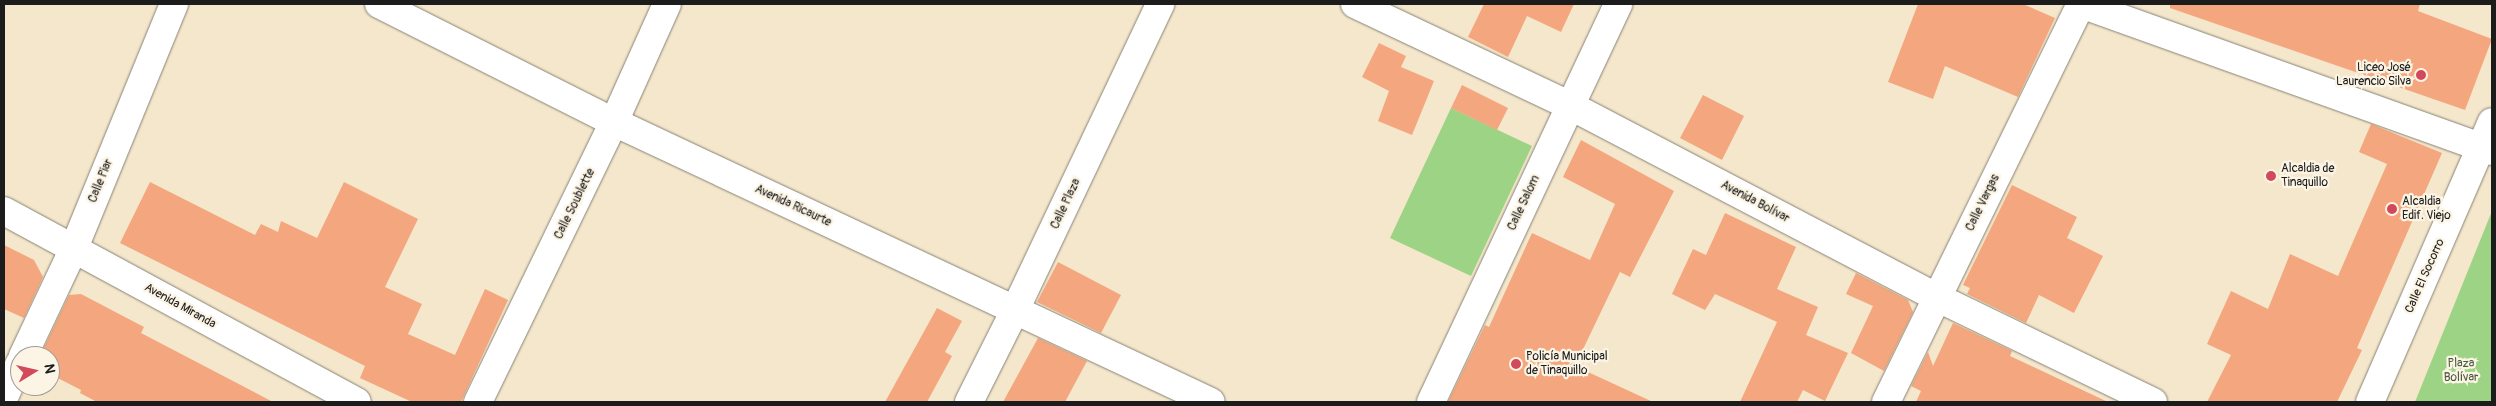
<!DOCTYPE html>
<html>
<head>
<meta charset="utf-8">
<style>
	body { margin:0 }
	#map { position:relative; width:2496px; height:406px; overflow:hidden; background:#f4e7cc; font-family:Pangolin,sans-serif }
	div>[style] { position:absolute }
	.green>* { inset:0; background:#9dd384 }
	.building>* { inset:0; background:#f4a77e }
	.roads { filter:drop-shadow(0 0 1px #888274) drop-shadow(0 0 1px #888274) }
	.minor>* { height:28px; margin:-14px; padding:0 14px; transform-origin:14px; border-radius:14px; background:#fff }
	.dots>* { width:14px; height:14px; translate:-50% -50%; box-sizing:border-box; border:2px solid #fcf5e5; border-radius:50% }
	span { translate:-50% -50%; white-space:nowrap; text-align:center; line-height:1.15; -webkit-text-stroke:4.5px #fcf5e5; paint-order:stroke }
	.poi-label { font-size:12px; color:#1c1c1c }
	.right { translate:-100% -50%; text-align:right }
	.left { translate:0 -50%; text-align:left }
	.street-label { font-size:12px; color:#1c1c1c }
	.park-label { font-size:12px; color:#495c40 }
	.frame { position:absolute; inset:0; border:5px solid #1c1c1c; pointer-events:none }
	.north { position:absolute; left:10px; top:346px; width:50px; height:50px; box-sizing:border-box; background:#fcf5e5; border:1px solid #a29e95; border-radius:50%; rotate:81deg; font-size:14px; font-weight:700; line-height:20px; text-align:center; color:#1c1c1c }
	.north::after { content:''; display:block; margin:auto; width:18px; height:22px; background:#d1495b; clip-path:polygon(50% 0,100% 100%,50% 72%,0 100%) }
</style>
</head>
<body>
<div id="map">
	<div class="green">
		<i style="clip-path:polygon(1451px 108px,1532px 146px,1471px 276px,1390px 238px)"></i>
		<i style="clip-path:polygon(2492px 211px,2492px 402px,2415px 402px)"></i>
	</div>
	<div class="building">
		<i style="clip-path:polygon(1484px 4px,1574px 4px,1561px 32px,1527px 16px,1508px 57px,1468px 37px)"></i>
		<i style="clip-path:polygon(1918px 4px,2023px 4px,2055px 18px,2018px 97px,1945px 66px,1933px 99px,1888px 82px)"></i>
		<i style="clip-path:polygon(2170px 4px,2420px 4px,2418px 11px,2492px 39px,2465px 110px,2170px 8px)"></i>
		<i style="clip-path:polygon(1379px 43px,1406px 56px,1401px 67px,1434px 81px,1412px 135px,1378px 121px,1389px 91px,1362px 77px)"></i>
		<i style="clip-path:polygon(1462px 85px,1508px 108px,1497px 130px,1451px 108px)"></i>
		<i style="clip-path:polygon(1703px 95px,1744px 116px,1722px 160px,1680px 138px)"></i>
		<i style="clip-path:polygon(2371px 124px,2442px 153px,2357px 348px,2362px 350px,2337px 402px,2207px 402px,2231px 355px,2207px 344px,2231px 291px,2268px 309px,2290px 254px,2338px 276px,2387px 164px,2359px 152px)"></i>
		<i style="clip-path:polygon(1581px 140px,1674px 191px,1630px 277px,1620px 272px,1575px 366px,1653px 402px,1448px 402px,1485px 325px,1489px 327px,1532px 233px,1590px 260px,1615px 204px,1563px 177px)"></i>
		<i style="clip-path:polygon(150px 182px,255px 235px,261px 224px,278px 232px,281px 221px,317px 238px,344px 182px,418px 219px,385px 287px,422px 304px,408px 334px,455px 355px,485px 289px,508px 300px,461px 402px,412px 402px,360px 378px,365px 366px,120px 243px)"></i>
		<i style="clip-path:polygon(2012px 185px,2077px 217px,2067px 238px,2103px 256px,2074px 313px,2039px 295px,2026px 323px,1967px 294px,1970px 288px,1963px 285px)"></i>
		<i style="clip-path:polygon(1725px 213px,1796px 247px,1777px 289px,1818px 307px,1806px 335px,1848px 353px,1825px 401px,1803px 390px,1797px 402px,1740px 402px,1777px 322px,1715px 294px,1705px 310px,1672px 294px,1693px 249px,1706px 255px)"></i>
		<i style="clip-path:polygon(4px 245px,34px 260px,43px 277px,24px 318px,4px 309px)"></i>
		<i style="clip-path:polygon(1058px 262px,1121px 295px,1101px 333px,1037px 302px)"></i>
		<i style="clip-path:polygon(1856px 273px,1908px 300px,1913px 312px,1884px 371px,1851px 353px,1873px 306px,1846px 294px)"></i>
		<i style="clip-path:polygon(81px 294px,144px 327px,141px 333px,273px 402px,97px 402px,80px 393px,81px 390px,50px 374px,50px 356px,40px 356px,69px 295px)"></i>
		<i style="clip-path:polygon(937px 308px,962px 321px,945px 352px,952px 356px,927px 402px,885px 402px)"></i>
		<i style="clip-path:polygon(1953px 323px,2012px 351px,2010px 356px,2108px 402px,1916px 402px,1921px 391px,1911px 386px,1928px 352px,1933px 366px)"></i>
		<i style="clip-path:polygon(1038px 338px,1087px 361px,1065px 402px,1003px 402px)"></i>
	</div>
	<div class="roads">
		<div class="minor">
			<i style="left:379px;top:4px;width:263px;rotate:26.7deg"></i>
			<i style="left:614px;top:122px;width:659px;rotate:25.13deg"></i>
			<i style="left:1355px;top:4px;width:237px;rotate:25.3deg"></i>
			<i style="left:1569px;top:105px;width:414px;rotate:27.6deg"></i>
			<i style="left:1936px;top:297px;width:241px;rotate:25.8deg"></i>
			<i style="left:2081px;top:4px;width:436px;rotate:19.7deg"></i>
			<i style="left:4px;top:211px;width:401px;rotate:28.4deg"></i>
			<i style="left:23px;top:356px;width:119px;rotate:-64.7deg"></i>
			<i style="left:74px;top:248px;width:264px;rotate:-67.7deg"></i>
			<i style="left:4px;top:397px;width:38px;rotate:-65deg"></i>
			<i style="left:478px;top:402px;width:311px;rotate:-64.1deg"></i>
			<i style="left:614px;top:122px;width:129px;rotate:-65.8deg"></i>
			<i style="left:969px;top:402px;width:103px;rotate:-63.4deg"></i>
			<i style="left:1015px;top:310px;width:339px;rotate:-64.6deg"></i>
			<i style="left:1431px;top:402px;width:440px;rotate:-64.8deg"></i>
			<i style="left:1886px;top:402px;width:443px;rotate:-63.9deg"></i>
			<i style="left:2370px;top:402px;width:305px;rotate:-66.5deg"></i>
		</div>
	</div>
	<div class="dots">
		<i style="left:2421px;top:75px;background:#d1495b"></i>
		<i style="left:2271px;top:176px;background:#d1495b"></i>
		<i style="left:2392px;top:209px;background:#d1495b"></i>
		<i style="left:1516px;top:364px;background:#d1495b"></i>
	</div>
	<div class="poi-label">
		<span class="right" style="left:2411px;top:75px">Liceo José<br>Laurencio Silva</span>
		<span class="left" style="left:2281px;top:176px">Alcaldia de<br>Tinaquillo</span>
		<span class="left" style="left:2402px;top:209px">Alcaldia<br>Edif. Viejo</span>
		<span class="left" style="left:1526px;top:364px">Policía Municipal<br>de Tinaquillo</span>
	</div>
	<div class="street-label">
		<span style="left:101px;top:181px;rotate:-68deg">Calle Piar</span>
		<span style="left:1755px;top:202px;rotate:28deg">Avenida Bolívar</span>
		<span style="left:1524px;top:203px;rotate:-65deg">Calle Salom</span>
		<span style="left:1983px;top:203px;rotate:-64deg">Calle Vargas</span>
		<span style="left:575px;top:204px;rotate:-64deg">Calle Soublette</span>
		<span style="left:1066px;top:204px;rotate:-65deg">Calle Plaza</span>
		<span style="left:793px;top:206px;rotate:25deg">Avenida Ricaurte</span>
		<span style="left:2425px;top:276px;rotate:-66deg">Calle El Socorro</span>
		<span style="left:180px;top:306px;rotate:29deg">Avenida Miranda</span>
	</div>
	<div class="park-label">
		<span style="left:2461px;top:371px">Plaza<br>Bolívar</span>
	</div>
	<div class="frame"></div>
	<div class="north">N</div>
</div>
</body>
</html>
